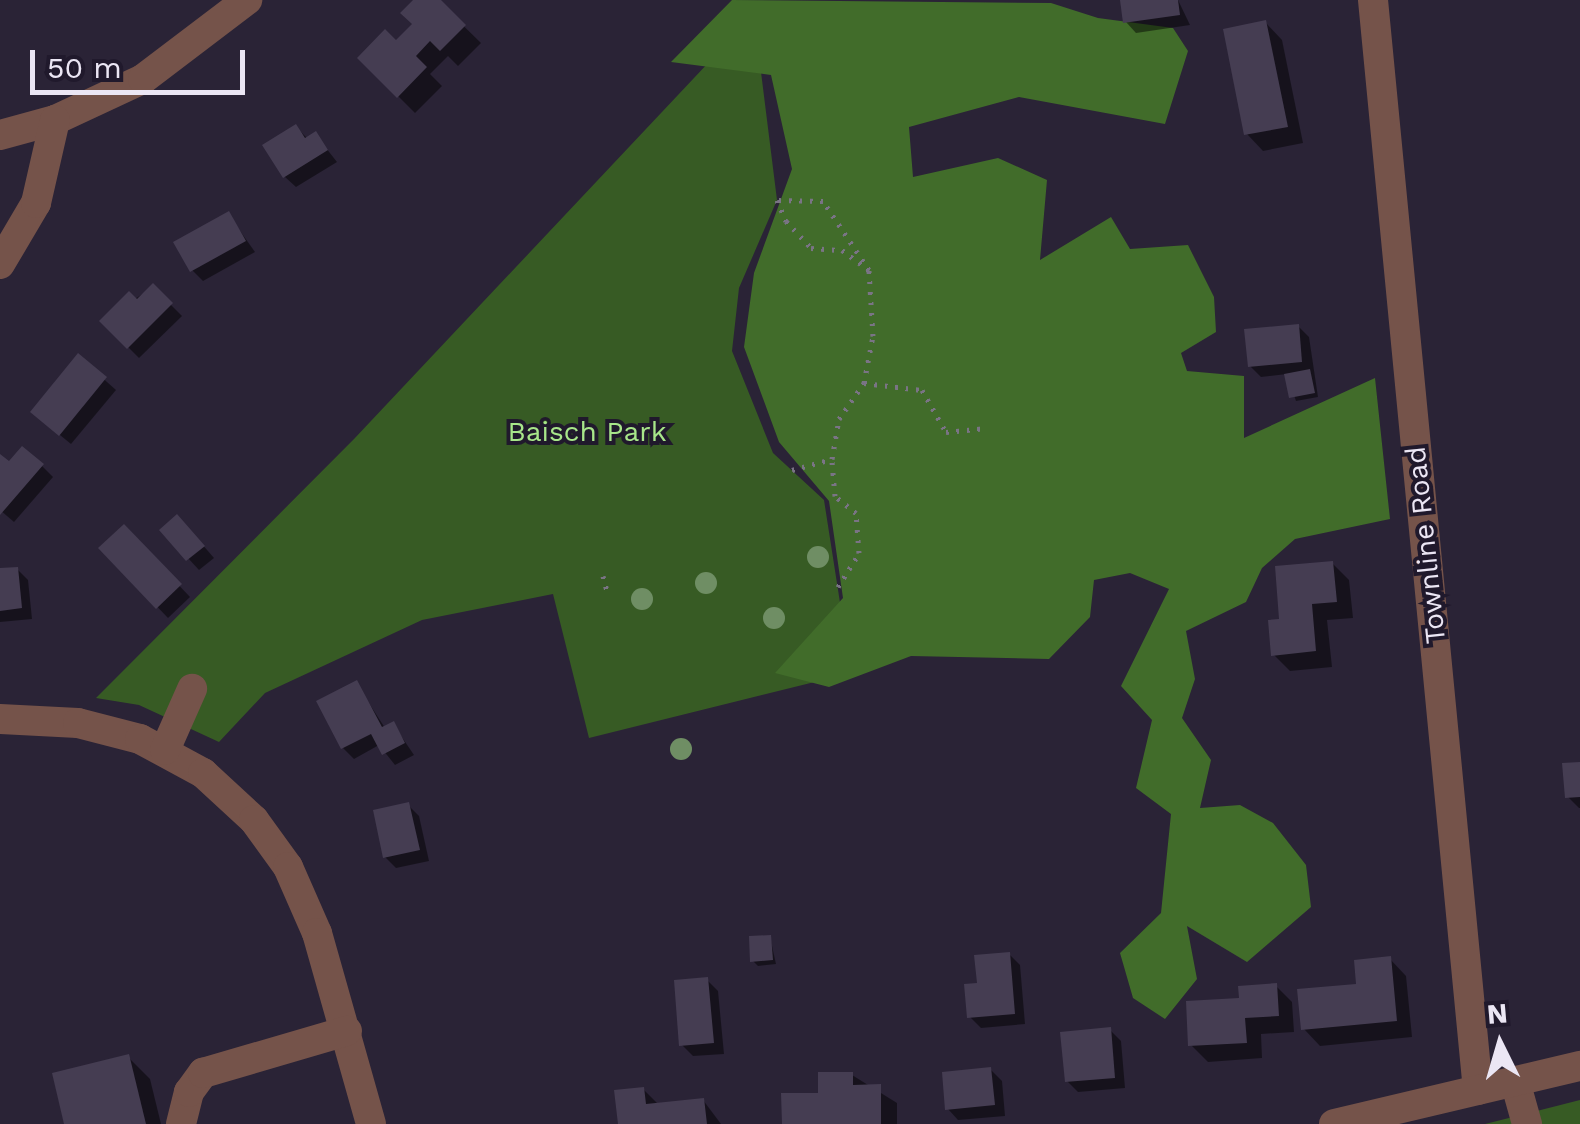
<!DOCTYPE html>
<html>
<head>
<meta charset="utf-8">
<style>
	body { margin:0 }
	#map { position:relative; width:1580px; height:1124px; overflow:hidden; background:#2a2336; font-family:"Work Sans",sans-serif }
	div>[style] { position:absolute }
	.green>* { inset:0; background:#375b24 }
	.forest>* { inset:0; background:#416c2a }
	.shadow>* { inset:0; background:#0007 }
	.building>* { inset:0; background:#453d52 }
	.path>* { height:5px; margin-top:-2.5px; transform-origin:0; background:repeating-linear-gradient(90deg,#7a7485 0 2.5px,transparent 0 10.5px) }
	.minor>* { height:30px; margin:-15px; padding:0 15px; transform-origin:15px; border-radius:15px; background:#75534a }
	.trees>* { width:22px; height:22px; margin:-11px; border-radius:50%; background:#6f8e64 }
	span { translate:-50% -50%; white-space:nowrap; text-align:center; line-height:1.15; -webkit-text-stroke:8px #20192c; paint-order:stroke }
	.park-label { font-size:28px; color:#a8e68a }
	.street-label { font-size:28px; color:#ebe6f4 }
	.north { position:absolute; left:1450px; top:994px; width:100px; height:100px; -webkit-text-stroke:8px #20192c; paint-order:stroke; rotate:355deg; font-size:28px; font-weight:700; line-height:40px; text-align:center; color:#ebe6f4 }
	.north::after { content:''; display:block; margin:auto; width:35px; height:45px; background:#ebe6f4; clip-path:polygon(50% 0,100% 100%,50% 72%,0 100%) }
	.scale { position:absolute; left:30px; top:50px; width:215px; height:45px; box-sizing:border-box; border:5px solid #ebe6f4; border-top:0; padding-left:12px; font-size:30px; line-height:35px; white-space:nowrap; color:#ebe6f4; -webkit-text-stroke:8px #20192c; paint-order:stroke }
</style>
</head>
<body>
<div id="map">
	<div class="green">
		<i style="clip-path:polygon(758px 48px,777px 200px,739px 288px,732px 351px,773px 453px,824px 500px,851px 673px,589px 738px,553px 594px,422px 620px,265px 693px,219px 742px,139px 705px,96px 698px,354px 439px,710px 61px)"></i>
		<i style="clip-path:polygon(1580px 1100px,1580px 1124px,1485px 1124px)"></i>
	</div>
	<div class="forest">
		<i style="clip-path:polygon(732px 0,1051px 3px,1098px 18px,1173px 28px,1188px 51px,1165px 124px,1019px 97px,909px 127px,913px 177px,998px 158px,1047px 180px,1040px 260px,1111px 217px,1130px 249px,1188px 245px,1214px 297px,1216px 332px,1181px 353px,1187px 371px,1244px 376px,1244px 438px,1375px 378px,1390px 519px,1295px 539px,1262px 568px,1246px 602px,1186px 631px,1195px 679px,1182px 718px,1211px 760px,1200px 808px,1240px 805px,1273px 823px,1306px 865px,1311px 907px,1247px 962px,1187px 926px,1197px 979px,1165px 1019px,1133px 998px,1120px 953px,1161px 913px,1171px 814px,1136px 788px,1152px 720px,1121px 686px,1169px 589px,1130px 573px,1094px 580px,1090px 617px,1049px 659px,911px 656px,829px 687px,775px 673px,843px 598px,829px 501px,779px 442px,744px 347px,754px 273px,792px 169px,771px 75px,671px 62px)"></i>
	</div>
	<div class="shadow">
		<i style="clip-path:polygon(416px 0,437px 0,481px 43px,458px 66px,448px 56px,430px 74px,442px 86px,415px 113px,360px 58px,396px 43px,415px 24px)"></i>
		<i style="clip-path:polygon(1123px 0,1178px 0,1190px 25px,1136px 33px,1126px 22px)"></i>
		<i style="clip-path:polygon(1266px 23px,1282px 40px,1303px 143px,1263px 151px,1247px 134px)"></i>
		<i style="clip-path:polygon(296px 127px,308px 139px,315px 134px,337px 162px,296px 187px,285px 177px)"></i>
		<i style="clip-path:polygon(228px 214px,255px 252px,203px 281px,192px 270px)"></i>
		<i style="clip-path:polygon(153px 287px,182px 316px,139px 358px,102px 321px)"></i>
		<i style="clip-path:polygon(1298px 326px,1309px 337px,1318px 397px,1296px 401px,1287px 374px,1261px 377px,1250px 366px)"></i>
		<i style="clip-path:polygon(79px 357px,116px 390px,71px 444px,44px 422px)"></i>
		<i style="clip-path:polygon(0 460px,42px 466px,53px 477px,14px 522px,0 510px)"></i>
		<i style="clip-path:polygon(124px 527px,190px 597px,168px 618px,101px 548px)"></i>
		<i style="clip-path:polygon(188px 528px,214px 558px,199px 570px,162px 530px)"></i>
		<i style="clip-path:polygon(1332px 563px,1349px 580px,1353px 618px,1327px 620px,1332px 667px,1290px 671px,1274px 655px)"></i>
		<i style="clip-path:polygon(17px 569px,28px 580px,32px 619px,0 622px,0 571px)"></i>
		<i style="clip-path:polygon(356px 683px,385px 728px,393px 724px,414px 755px,395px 765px,379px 745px,354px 759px,343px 748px)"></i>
		<i style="clip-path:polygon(1580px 764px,1580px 808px,1579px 808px,1568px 797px)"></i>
		<i style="clip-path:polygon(408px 805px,419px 816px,429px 861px,396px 868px,385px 857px)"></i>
		<i style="clip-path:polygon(770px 937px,776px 964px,758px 966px,753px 961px)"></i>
		<i style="clip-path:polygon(1009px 954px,1020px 965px,1025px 1024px,981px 1028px,970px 1017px,979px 985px)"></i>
		<i style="clip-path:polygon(1390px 959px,1406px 976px,1412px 1037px,1320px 1046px,1304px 1029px)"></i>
		<i style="clip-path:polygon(707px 980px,718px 991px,724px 1054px,693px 1056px,682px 1045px)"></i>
		<i style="clip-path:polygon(1276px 986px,1292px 1002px,1294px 1032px,1261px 1034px,1262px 1058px,1208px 1062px,1191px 1045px,1242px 1000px)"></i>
		<i style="clip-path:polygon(1110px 1030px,1121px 1041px,1125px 1088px,1078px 1092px,1067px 1081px)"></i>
		<i style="clip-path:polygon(128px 1057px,150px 1079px,161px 1124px,67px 1124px)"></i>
		<i style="clip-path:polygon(991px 1070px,1002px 1081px,1005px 1116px,958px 1120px,948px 1109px)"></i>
		<i style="clip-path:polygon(852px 1075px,897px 1103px,897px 1124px,784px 1124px)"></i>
		<i style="clip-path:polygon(643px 1089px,659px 1105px,703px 1100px,721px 1124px,621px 1124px)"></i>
	</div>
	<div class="building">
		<i style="clip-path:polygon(413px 0,441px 0,466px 25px,440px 51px,430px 41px,416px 56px,427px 67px,397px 98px,357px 58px,385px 29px,396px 40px,412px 24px,400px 13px)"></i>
		<i style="clip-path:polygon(1120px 0,1178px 0,1180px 15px,1123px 23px)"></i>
		<i style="clip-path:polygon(1266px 20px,1288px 127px,1244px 135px,1223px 29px)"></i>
		<i style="clip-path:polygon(296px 124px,305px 138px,316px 131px,328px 150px,283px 178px,262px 145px)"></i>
		<i style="clip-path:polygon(229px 211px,246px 241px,190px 272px,173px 242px)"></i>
		<i style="clip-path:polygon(153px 283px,173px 303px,127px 349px,99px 321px,129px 291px,137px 299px)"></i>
		<i style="clip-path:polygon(1299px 324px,1302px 362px,1248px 367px,1244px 329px)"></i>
		<i style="clip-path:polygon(78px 353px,107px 377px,59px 436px,30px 412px)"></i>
		<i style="clip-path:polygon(1310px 369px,1315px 393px,1289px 398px,1284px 374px)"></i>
		<i style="clip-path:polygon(22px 446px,44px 464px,0 515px,0 454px,9px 461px)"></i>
		<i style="clip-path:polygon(177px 514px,205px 546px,186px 561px,159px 530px)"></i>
		<i style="clip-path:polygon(124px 524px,182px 584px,156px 609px,98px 548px)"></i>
		<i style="clip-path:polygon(1333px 561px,1337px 602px,1312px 604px,1316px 651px,1271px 656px,1268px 620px,1279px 619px,1275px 566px)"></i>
		<i style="clip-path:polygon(18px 567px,22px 608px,0 611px,0 568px)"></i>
		<i style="clip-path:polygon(357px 680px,382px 727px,394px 721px,405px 743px,382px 755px,371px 734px,341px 749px,316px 701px)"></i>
		<i style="clip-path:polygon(1580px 762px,1580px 797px,1565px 798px,1562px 763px)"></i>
		<i style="clip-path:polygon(409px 802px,420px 850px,383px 858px,373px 810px)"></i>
		<i style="clip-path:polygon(771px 935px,773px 960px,750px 962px,749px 936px)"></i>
		<i style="clip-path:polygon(1010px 952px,1015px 1014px,967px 1018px,964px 984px,977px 983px,974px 955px)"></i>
		<i style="clip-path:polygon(1391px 956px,1397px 1021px,1301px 1030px,1297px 989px,1356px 984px,1354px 960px)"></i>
		<i style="clip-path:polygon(708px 977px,714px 1043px,679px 1046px,674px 980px)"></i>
		<i style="clip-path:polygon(1277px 983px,1279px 1016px,1245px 1018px,1247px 1043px,1188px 1046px,1186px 1001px,1239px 998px,1238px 986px)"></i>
		<i style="clip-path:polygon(1111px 1027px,1115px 1078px,1065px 1082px,1060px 1032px)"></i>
		<i style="clip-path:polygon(129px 1054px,146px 1124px,64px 1124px,52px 1073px)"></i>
		<i style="clip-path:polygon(991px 1067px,995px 1105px,945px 1110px,942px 1072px)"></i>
		<i style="clip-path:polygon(818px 1072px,853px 1072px,853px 1085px,881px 1084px,881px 1124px,782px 1124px,781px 1093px,818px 1093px)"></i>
		<i style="clip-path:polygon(644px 1087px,646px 1104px,704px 1098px,707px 1124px,618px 1124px,614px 1090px)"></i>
	</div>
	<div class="path">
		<i style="left:864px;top:383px;width:58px;rotate:6.9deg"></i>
		<i style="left:922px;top:390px;width:48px;rotate:60.3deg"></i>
		<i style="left:946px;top:432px;width:41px;rotate:-5.6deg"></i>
		<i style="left:792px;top:470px;width:41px;rotate:-15.4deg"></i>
		<i style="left:603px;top:576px;width:20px;rotate:75deg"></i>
		<i style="left:838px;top:587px;width:40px;rotate:-58deg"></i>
		<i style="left:859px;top:553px;width:40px;rotate:-94.3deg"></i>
		<i style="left:856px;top:513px;width:27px;rotate:-141deg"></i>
		<i style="left:835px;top:496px;width:37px;rotate:-95deg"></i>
		<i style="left:832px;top:459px;width:41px;rotate:-80.1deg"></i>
		<i style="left:839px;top:419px;width:44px;rotate:-55.2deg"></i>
		<i style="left:864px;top:383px;width:48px;rotate:-79.2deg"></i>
		<i style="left:873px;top:336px;width:66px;rotate:-93.5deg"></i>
		<i style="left:869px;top:270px;width:83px;rotate:-123.7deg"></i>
		<i style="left:823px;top:201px;width:46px;rotate:-178.8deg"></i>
		<i style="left:777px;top:200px;width:23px;rotate:67deg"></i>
		<i style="left:786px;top:221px;width:37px;rotate:47deg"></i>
		<i style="left:811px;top:248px;width:31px;rotate:4deg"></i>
		<i style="left:842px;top:250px;width:34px;rotate:37deg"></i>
	</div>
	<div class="minor">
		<i style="left:1373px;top:0;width:1095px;rotate:84.5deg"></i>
		<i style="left:0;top:135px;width:57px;rotate:-15.3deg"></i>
		<i style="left:55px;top:120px;width:97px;rotate:-25deg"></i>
		<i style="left:143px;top:79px;width:131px;rotate:-37.2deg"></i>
		<i style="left:0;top:264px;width:71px;rotate:-59.5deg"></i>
		<i style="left:36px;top:203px;width:85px;rotate:-77.1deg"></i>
		<i style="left:0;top:719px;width:78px;rotate:2.9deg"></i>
		<i style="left:78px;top:723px;width:64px;rotate:14.5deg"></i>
		<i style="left:140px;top:739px;width:72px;rotate:28.4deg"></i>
		<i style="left:203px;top:773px;width:69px;rotate:42.7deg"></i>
		<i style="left:254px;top:820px;width:58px;rotate:54.1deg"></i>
		<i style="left:288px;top:867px;width:72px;rotate:66.3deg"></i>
		<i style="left:317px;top:933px;width:198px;rotate:74.2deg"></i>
		<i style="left:165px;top:750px;width:67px;rotate:-66.1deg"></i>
		<i style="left:1515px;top:1081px;width:45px;rotate:74.4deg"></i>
		<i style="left:181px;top:1124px;width:33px;rotate:-76deg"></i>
		<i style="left:189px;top:1092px;width:24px;rotate:-54deg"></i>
		<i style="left:203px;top:1073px;width:150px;rotate:-16.3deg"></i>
		<i style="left:1334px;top:1124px;width:253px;rotate:-13.3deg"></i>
	</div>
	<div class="trees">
		<i style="left:818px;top:557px"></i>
		<i style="left:706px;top:583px"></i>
		<i style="left:642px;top:599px"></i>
		<i style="left:774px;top:618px"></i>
		<i style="left:681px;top:749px"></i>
	</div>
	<div class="park-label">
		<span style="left:587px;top:432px">Baisch Park</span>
	</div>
	<div class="street-label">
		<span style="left:1426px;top:545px;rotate:-96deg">Townline Road</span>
	</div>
	<div class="north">N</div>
	<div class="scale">50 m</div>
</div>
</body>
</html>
